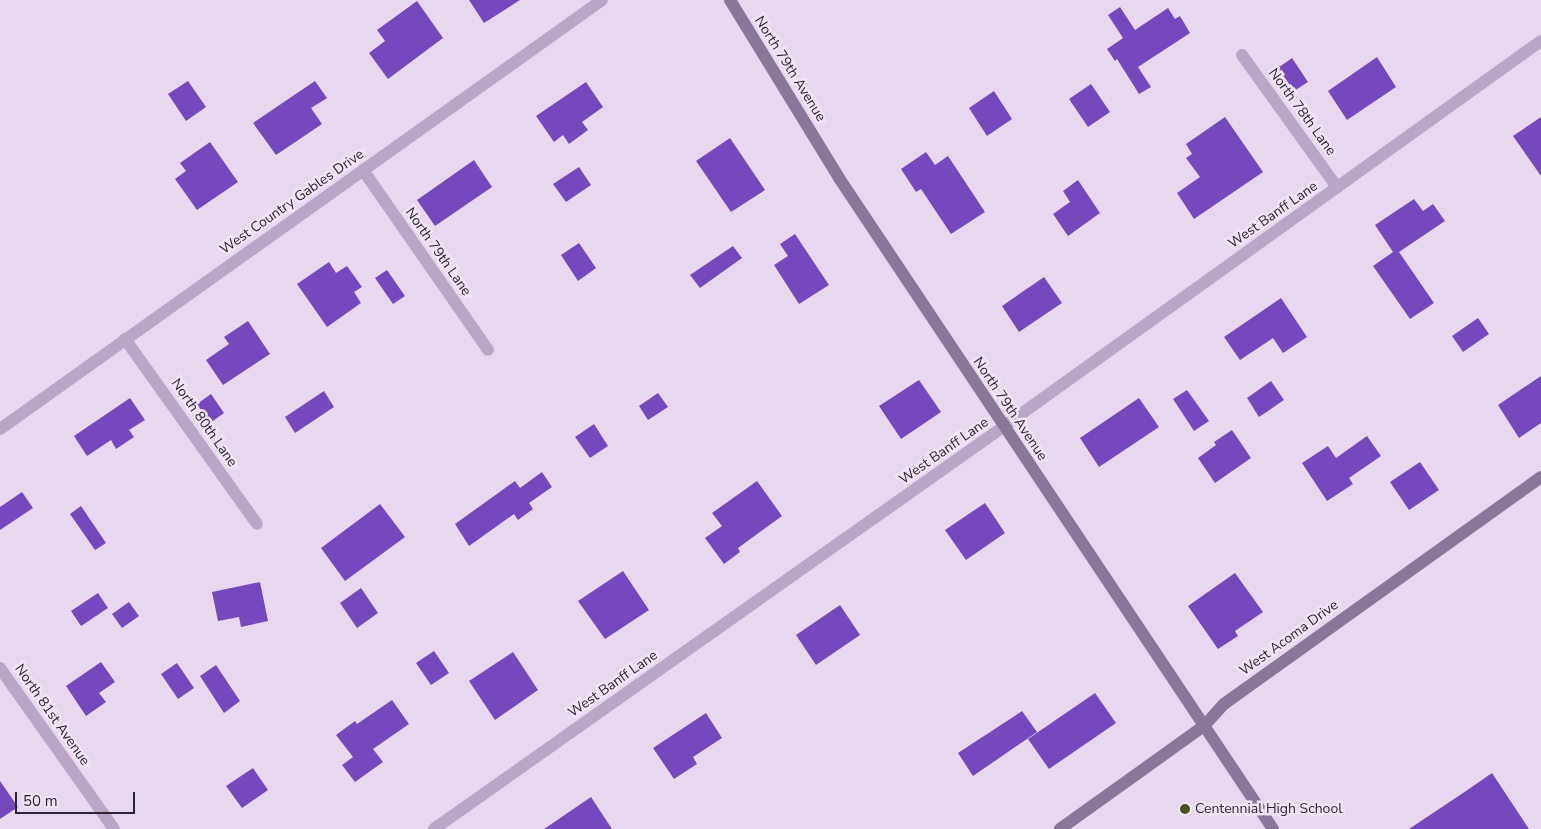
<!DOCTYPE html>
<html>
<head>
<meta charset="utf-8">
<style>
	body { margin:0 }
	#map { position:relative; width:1541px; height:829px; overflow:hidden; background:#e8d8ef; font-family:"Nunito Sans",sans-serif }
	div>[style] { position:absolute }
	.building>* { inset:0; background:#7648be }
	.street>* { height:12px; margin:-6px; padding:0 6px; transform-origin:6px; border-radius:6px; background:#b9a5c6 }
	.secondary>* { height:12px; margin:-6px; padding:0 6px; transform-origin:6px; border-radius:6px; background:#897799 }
	.dots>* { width:14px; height:14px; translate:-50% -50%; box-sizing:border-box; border:2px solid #f1e4f7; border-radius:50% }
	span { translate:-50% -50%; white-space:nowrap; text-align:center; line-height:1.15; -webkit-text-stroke:5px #f1e4f7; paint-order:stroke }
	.street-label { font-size:14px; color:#2c2632 }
	.poi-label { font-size:14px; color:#2c2632 }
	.left { translate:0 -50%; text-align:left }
	.scale { position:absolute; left:15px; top:792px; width:120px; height:22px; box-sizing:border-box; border:2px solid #2c2632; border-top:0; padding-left:6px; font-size:15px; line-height:18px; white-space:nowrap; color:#2c2632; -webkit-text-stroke:4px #f1e4f7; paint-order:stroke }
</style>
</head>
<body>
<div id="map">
	<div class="building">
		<i style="clip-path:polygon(469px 0,520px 0,484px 23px)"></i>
		<i style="clip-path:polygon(417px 1px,443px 38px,388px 79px,369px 53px,385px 41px,377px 30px)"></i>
		<i style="clip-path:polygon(1120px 7px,1135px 30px,1168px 8px,1175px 19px,1180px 16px,1190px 33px,1138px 67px,1151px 87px,1139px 94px,1117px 59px,1115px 61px,1107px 49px,1123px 38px,1108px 15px)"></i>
		<i style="clip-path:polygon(1377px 57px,1396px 87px,1347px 120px,1328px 91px)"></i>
		<i style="clip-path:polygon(1292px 58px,1308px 82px,1294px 91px,1278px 68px)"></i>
		<i style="clip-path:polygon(188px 81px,206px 107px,186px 121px,168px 94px)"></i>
		<i style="clip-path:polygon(315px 81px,327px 98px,311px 108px,322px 124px,276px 155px,253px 123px)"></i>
		<i style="clip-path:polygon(586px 82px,603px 107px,582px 122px,588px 130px,569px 144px,563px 135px,554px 142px,536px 116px)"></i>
		<i style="clip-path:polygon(1091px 84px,1110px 112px,1088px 127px,1069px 99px)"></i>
		<i style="clip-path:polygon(994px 91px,1012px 119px,987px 136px,969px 108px)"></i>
		<i style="clip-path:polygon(1225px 117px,1263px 172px,1194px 219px,1177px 193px,1200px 177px,1186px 158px,1192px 154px,1186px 144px)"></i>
		<i style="clip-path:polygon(1541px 117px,1541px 176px,1513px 136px)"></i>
		<i style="clip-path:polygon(730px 138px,765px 190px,731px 212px,696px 161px)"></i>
		<i style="clip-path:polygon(210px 142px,238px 182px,197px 210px,175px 179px,186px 171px,180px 163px)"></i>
		<i style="clip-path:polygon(926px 152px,935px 165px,948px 156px,985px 212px,951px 234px,921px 189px,916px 192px,901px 169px)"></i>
		<i style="clip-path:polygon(474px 160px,492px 187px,435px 226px,417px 200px)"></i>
		<i style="clip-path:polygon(579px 167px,591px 185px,566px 202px,553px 184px)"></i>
		<i style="clip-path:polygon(1078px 180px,1100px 213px,1068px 236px,1053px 214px,1070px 202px,1063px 191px)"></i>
		<i style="clip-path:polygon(1414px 199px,1423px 211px,1433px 204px,1445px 221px,1399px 252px,1434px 303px,1410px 319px,1373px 266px,1393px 252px,1375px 225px)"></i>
		<i style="clip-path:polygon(795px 234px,829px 285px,799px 304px,774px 265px,788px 256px,780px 244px)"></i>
		<i style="clip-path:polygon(579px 243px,596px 268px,578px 281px,561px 255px)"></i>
		<i style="clip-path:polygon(733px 246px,742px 258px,700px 288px,690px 275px)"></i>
		<i style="clip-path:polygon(329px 262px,336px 273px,347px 266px,362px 287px,354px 292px,361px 303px,327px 327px,297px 284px)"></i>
		<i style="clip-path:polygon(387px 270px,405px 296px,393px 304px,375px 278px)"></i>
		<i style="clip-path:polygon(1044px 277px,1062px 303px,1019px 332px,1002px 306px)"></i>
		<i style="clip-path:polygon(1281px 298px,1307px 337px,1283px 353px,1273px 338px,1240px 360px,1224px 337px)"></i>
		<i style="clip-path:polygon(1478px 318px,1489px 334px,1463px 352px,1452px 336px)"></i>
		<i style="clip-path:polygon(248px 321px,270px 354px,223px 385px,206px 360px,229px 344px,224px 337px)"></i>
		<i style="clip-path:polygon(1541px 376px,1541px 423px,1519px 438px,1498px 405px)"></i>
		<i style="clip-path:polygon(919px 380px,941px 412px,901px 439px,879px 406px)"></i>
		<i style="clip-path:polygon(1271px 381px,1284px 400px,1259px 417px,1247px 398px)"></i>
		<i style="clip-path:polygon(1187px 390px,1209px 421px,1194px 431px,1173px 399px)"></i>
		<i style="clip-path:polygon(324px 391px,334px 407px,295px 433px,285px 417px)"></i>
		<i style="clip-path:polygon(658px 393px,668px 407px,648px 420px,639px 406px)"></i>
		<i style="clip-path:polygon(211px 394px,224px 413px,210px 423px,197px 404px)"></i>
		<i style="clip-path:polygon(130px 398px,145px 420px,129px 430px,134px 437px,116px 449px,111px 440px,87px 456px,74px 436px)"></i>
		<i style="clip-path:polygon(1139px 398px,1159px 427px,1099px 467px,1080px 438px)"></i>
		<i style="clip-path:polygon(594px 424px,608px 446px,590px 458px,575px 437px)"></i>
		<i style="clip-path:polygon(1232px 430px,1251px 458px,1215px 483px,1198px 458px,1216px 445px,1214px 442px)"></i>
		<i style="clip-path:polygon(1367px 436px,1381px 456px,1349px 478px,1353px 484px,1327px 501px,1302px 463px,1328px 446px,1336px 458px)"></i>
		<i style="clip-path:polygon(1420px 462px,1439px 490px,1409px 510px,1390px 482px)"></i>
		<i style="clip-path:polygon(542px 472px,552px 487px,529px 503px,533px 509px,518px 520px,514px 514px,469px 546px,455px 524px,515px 481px,520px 488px)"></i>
		<i style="clip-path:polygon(757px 481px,782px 516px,738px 548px,740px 552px,724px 564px,705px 538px,722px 526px,712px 513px)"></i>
		<i style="clip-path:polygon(22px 492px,33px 508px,0 530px,0 507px)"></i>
		<i style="clip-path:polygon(985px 503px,1005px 533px,966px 560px,945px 530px)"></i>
		<i style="clip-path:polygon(380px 504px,405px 537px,345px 581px,321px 548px)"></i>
		<i style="clip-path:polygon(81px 506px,106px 543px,95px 550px,70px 514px)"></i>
		<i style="clip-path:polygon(623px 571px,649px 610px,605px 639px,578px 601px)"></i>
		<i style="clip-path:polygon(1235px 573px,1263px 612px,1235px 631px,1238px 636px,1218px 649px,1188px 606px)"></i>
		<i style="clip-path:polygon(260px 582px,268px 621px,241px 627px,239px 617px,218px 621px,212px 592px)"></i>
		<i style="clip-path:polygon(361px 588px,378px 613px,357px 628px,340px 603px)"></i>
		<i style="clip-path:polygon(98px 593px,108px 608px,81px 626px,71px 611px)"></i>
		<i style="clip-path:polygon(129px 602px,139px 616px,122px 628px,112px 614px)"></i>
		<i style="clip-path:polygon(840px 605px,860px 635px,816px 665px,796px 635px)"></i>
		<i style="clip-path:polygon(434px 651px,449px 673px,431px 685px,416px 663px)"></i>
		<i style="clip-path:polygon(513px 652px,538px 690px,495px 720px,469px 681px)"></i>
		<i style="clip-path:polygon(101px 662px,115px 682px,99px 693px,106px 702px,86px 716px,66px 686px)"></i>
		<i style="clip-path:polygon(177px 663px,194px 688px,178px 699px,161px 674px)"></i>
		<i style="clip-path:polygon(216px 665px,240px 701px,224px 713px,200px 676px)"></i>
		<i style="clip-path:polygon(1095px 693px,1116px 723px,1049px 769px,1028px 739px)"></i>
		<i style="clip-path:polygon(392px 700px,409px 724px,373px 749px,383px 762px,355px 782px,342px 765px,353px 757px,336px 735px,355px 721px,357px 724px)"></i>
		<i style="clip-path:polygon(1022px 711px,1037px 732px,973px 776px,958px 753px)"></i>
		<i style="clip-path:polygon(706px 713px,722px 738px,693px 757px,697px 764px,674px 779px,653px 748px)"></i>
		<i style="clip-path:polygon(253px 768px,268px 790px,242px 808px,226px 786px)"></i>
		<i style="clip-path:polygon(1492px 773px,1529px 829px,1409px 829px,1463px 793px)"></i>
		<i style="clip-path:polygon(0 781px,18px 807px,0 819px)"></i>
		<i style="clip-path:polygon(591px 797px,612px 829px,544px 829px)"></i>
	</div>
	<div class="street">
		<i style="left:1242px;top:55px;width:163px;rotate:54.3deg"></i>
		<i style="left:363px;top:170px;width:219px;rotate:55.2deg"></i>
		<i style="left:125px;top:339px;width:227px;rotate:54.5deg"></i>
		<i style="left:0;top:429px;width:739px;rotate:-35.47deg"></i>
		<i style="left:0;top:668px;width:197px;rotate:54.7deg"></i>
		<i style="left:434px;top:829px;width:697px;rotate:-35.24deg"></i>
		<i style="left:1003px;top:427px;width:662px;rotate:-35.66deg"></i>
	</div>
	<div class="secondary">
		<i style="left:730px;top:0;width:209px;rotate:58.5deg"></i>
		<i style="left:839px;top:178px;width:782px;rotate:56.31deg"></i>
		<i style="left:1060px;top:829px;width:177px;rotate:-35.6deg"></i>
		<i style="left:1204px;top:726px;width:30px;rotate:-48deg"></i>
		<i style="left:1224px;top:704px;width:390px;rotate:-35.6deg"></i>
	</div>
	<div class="dots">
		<i style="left:1185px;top:809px;background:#46511f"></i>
	</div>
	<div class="street-label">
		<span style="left:790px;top:69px;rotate:58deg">North 79th Avenue</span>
		<span style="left:1302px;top:112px;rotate:54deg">North 78th Lane</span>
		<span style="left:292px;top:202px;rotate:-35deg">West Country Gables Drive</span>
		<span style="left:1273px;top:215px;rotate:-35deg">West Banff Lane</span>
		<span style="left:438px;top:252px;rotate:55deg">North 79th Lane</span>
		<span style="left:1010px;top:409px;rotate:56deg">North 79th Avenue</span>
		<span style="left:204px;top:423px;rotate:55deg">North 80th Lane</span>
		<span style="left:944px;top:451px;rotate:-35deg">West Banff Lane</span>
		<span style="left:1289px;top:638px;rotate:-36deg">West Acoma Drive</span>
		<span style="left:613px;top:684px;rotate:-35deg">West Banff Lane</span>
		<span style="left:52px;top:715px;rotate:55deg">North 81st Avenue</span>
	</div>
	<div class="poi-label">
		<span class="left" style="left:1195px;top:809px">Centennial High School</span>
	</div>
	<div class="scale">50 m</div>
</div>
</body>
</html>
